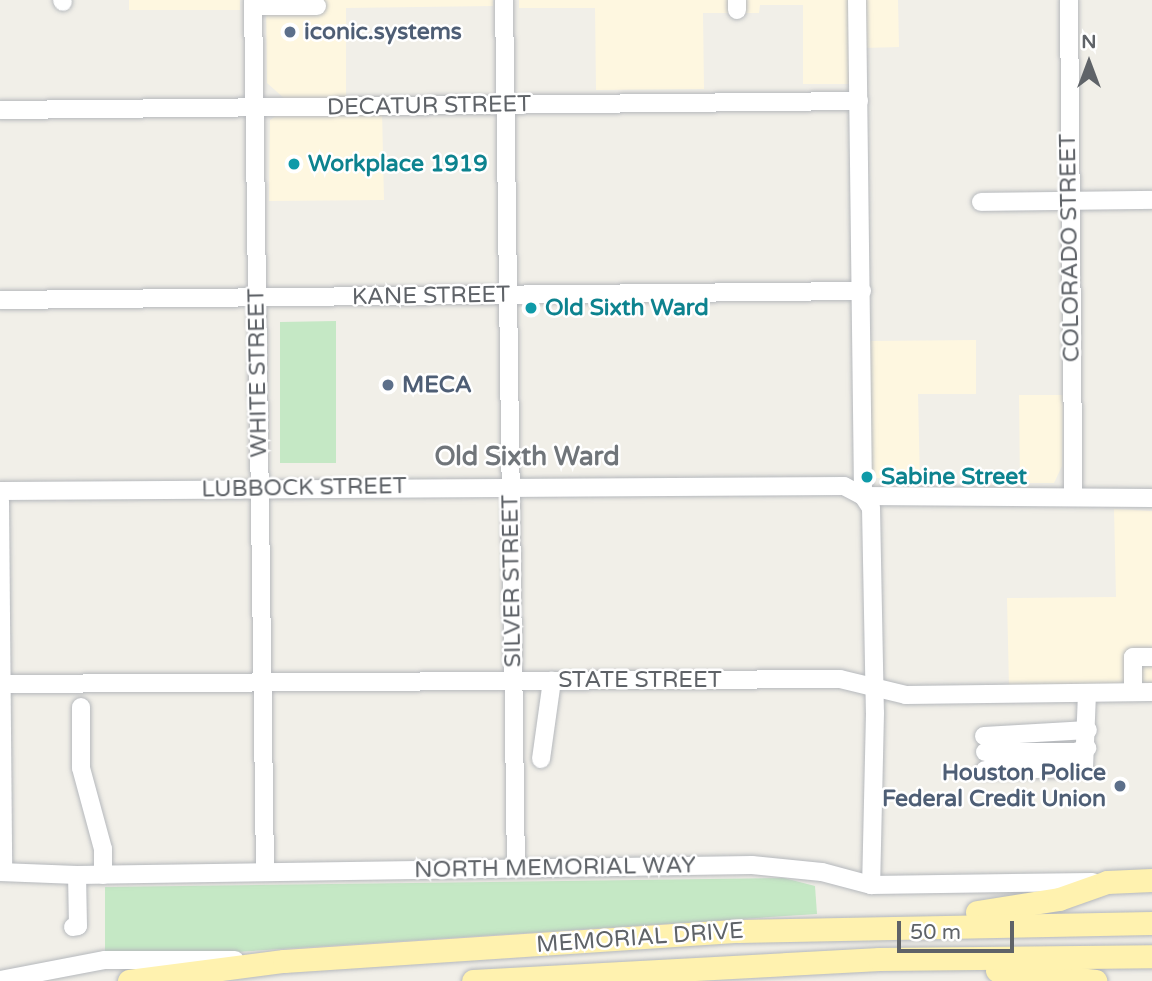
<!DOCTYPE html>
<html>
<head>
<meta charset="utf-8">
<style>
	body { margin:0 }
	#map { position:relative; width:1152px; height:981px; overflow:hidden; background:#f1efe8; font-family:"Varela Round",sans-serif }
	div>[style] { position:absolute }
	.commercial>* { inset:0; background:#fef7e0 }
	.green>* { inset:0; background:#c5e8c5 }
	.roads { filter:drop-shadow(0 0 2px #b5b8bc) drop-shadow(0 0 2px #b5b8bc) }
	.minor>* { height:18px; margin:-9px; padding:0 9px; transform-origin:9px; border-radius:9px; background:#fff }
	.major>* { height:23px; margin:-11.5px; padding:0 11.5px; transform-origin:11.5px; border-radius:11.5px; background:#fff2af }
	.dots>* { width:19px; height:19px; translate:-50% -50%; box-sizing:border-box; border:4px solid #fff; border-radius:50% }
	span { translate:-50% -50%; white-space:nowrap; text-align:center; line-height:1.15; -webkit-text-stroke:5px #fff; paint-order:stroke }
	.service-label { font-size:23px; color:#4e5e75; font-weight:700 }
	.left { translate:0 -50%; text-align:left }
	.right { translate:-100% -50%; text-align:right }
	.street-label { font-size:23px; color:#5f6368 }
	.culture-label { font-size:23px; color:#0d838f; font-weight:700 }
	.quarter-label { font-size:26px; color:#70757a; font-weight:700 }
	.north { position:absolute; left:1054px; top:28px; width:70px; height:70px; -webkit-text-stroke:5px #fff; paint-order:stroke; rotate:0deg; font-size:19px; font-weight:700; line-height:28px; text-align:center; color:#5f6368 }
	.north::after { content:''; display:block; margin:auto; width:24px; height:32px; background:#5f6368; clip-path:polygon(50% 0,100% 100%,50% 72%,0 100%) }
	.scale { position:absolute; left:897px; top:921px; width:117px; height:32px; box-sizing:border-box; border:4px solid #5f6368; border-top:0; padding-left:9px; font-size:21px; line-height:24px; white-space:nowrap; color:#5f6368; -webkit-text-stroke:5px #fff; paint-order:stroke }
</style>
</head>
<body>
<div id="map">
	<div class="commercial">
		<i style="clip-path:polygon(129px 0,240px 0,240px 10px,129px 10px)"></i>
		<i style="clip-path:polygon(266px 0,493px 0,493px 6px,346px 8px,346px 99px,285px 99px,267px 83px)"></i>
		<i style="clip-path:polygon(519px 0,898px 0,899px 47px,864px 48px,850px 84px,803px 84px,803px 5px,760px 5px,759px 13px,703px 13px,704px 89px,596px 90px,595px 8px,519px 8px)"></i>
		<i style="clip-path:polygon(382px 110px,384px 200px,269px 201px,270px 120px,277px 115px)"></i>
		<i style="clip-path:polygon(976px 340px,976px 394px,918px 394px,920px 483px,870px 477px,869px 341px)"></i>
		<i style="clip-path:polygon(1019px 395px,1063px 395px,1062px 466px,1054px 483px,1020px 483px)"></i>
		<i style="clip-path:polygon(1114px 509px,1152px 511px,1152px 684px,1009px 688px,1007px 598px,1116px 597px)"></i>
	</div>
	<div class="green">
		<i style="clip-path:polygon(336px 321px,336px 463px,280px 463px,280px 322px)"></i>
		<i style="clip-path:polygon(784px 878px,815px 886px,817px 914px,220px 953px,105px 954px,105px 887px)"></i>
	</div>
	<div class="roads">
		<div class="minor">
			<i style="left:62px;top:0;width:2px;rotate:63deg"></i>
			<i style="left:253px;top:0;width:872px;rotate:89.21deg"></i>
			<i style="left:504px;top:0;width:868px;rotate:89.21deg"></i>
			<i style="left:857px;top:0;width:496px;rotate:89.3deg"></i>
			<i style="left:863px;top:496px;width:14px;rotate:56deg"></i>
			<i style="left:871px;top:508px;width:205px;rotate:88.9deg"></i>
			<i style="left:875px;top:713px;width:172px;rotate:91.3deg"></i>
			<i style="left:1069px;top:0;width:497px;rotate:89.5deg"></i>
			<i style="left:253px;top:6px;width:64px"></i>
			<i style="left:737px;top:10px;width:10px;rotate:-90deg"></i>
			<i style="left:0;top:110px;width:859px;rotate:-0.6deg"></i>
			<i style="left:981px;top:202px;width:171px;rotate:-0.7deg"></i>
			<i style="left:0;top:300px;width:862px;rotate:-0.6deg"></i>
			<i style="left:0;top:491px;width:844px;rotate:-0.34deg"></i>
			<i style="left:844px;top:486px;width:21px;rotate:28deg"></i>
			<i style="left:863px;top:496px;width:289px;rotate:0.4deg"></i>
			<i style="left:0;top:501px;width:371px;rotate:89.5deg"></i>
			<i style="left:0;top:684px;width:840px;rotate:-0.34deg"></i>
			<i style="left:840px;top:679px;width:68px;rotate:13.6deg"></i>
			<i style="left:906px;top:695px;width:246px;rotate:-0.7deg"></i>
			<i style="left:1133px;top:692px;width:35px;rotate:-90deg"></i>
			<i style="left:1133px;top:657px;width:19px"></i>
			<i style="left:81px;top:707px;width:61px;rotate:90deg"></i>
			<i style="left:81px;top:768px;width:84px;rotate:74.8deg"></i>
			<i style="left:103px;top:849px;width:26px;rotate:90deg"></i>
			<i style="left:984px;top:736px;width:104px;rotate:-3.3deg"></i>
			<i style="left:985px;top:752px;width:90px"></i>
			<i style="left:1075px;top:752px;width:13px;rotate:-18deg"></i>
			<i style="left:541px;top:759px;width:79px;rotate:-82deg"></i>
			<i style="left:985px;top:770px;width:99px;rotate:-1.2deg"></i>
			<i style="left:1084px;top:768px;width:75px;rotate:-87.7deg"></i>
			<i style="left:0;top:872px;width:77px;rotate:2.2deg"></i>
			<i style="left:77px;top:875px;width:675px;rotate:-0.85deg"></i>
			<i style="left:752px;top:865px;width:70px;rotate:5.7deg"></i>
			<i style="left:822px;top:872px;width:51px;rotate:14.9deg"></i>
			<i style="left:871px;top:885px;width:222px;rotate:-0.8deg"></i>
			<i style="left:73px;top:927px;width:5px;rotate:-11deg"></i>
			<i style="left:78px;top:926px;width:51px;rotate:-91.1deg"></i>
			<i style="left:0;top:980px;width:107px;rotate:-10.8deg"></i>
			<i style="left:105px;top:960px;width:130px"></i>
		</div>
		<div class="major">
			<i style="left:977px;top:912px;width:83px;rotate:-9deg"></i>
			<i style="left:1059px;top:899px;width:51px;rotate:-19.5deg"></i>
			<i style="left:1107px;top:882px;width:45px;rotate:-2.5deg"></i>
			<i style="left:997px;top:970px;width:99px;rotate:6.4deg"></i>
			<i style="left:129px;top:981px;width:156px;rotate:-7.4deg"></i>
			<i style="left:284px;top:961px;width:455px;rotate:-3.8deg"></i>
			<i style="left:738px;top:931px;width:414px;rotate:-1.1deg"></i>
			<i style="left:473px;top:981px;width:407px;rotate:-3.1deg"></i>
			<i style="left:879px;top:959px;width:273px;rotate:-0.6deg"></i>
		</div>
	</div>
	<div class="dots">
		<i style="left:290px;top:32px;background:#5c6f8a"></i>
		<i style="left:294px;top:164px;background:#0f9aa8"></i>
		<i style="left:531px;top:308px;background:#0f9aa8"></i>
		<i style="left:388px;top:385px;background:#5c6f8a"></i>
		<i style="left:867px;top:477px;background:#0f9aa8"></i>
		<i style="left:1120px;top:786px;background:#5c6f8a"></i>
	</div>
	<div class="service-label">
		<span class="left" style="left:304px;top:32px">iconic.systems</span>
		<span class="left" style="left:402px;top:385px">MECA</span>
		<span class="right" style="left:1106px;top:786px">Houston Police<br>Federal Credit Union</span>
	</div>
	<div class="street-label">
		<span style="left:429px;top:106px;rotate:-1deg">DECATUR STREET</span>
		<span style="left:1070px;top:248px;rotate:-91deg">COLORADO STREET</span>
		<span style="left:431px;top:296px;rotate:-1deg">KANE STREET</span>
		<span style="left:258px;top:373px;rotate:-91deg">WHITE STREET</span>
		<span style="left:304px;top:488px;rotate:-1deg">LUBBOCK STREET</span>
		<span style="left:512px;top:581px;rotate:-91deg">SILVER STREET</span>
		<span style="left:640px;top:680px">STATE STREET</span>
		<span style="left:555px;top:868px;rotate:-1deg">NORTH MEMORIAL WAY</span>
		<span style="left:640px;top:938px;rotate:-4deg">MEMORIAL DRIVE</span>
	</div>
	<div class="culture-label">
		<span class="left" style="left:308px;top:164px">Workplace 1919</span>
		<span class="left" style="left:545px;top:308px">Old Sixth Ward</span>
		<span class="left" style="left:881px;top:477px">Sabine Street</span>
	</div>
	<div class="quarter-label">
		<span style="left:527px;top:457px">Old Sixth Ward</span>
	</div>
	<div class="north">N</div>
	<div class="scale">50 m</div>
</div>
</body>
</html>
